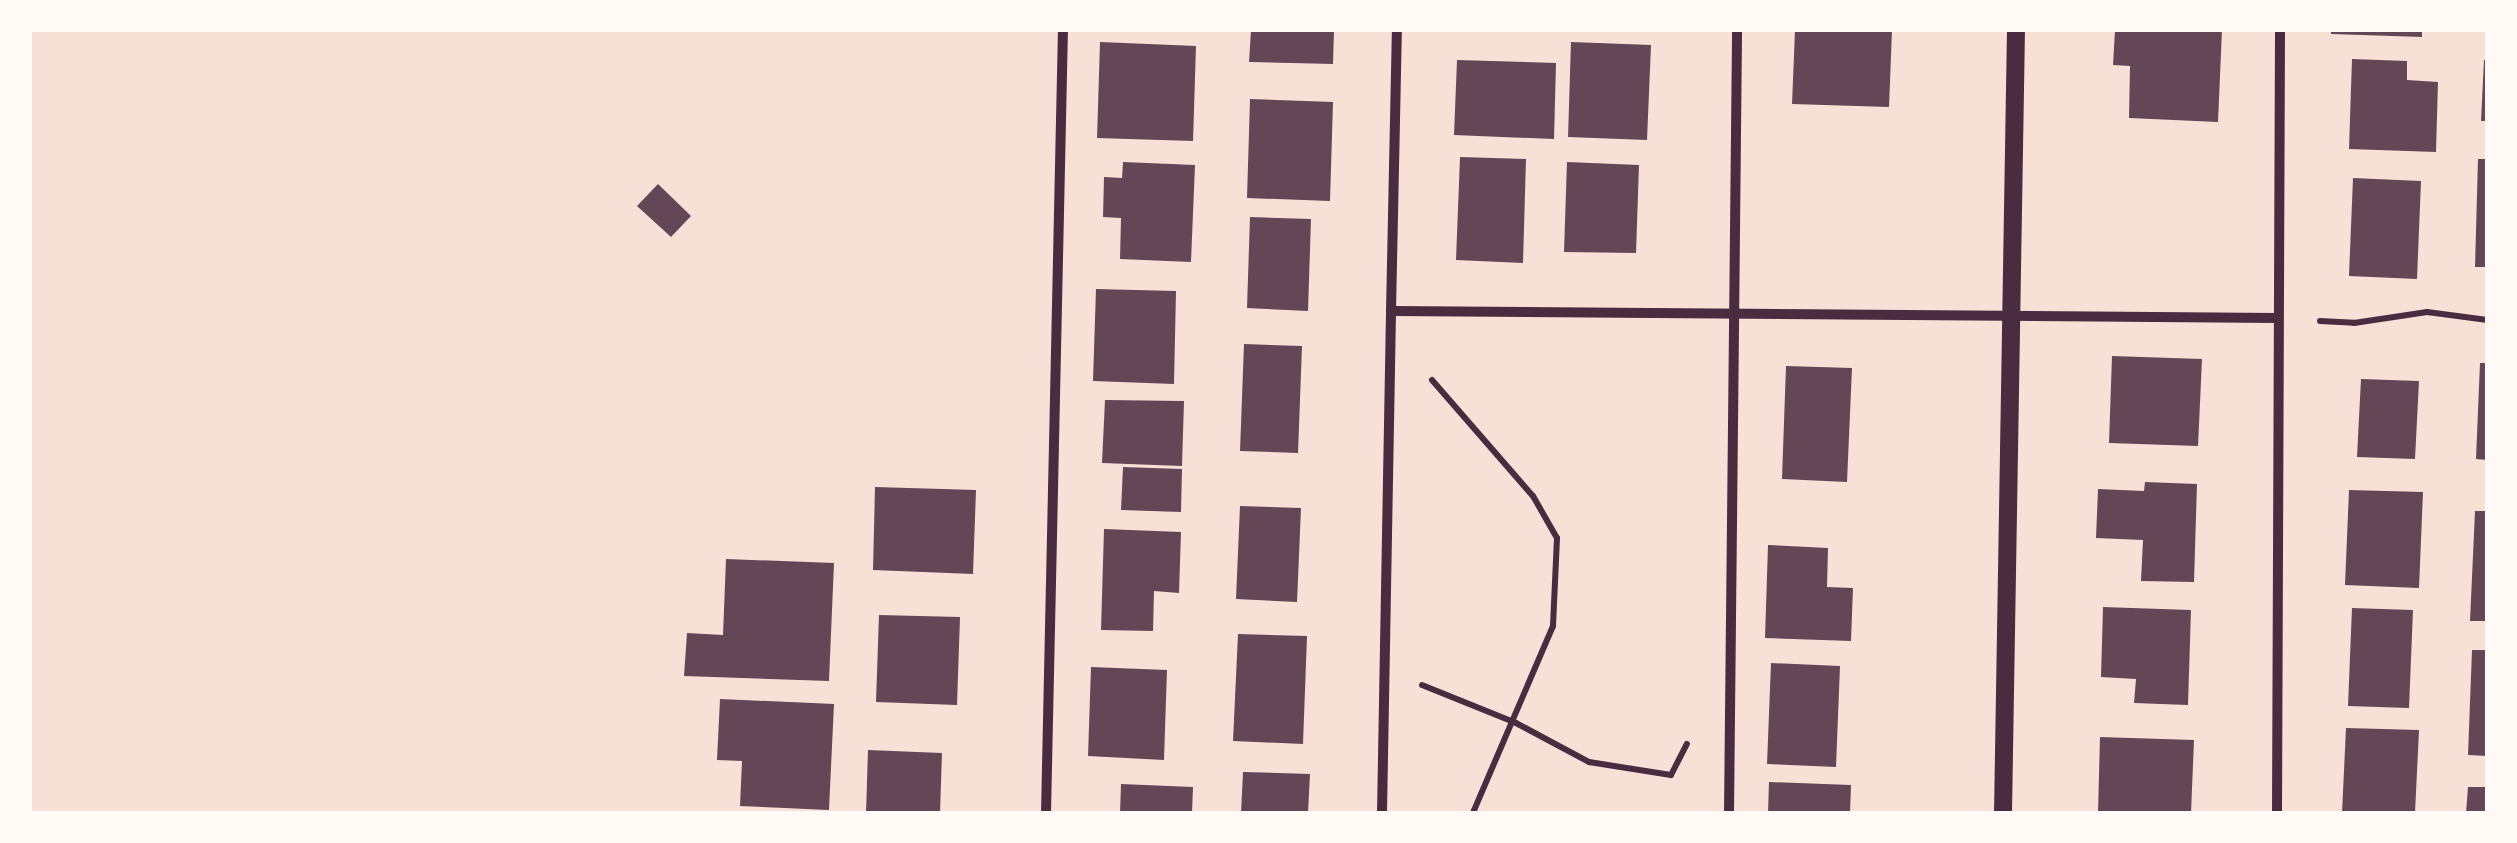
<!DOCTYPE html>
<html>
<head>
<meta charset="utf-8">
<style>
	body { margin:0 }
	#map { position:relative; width:2517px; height:843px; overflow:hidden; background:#f7e1d7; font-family:"Open Sans",sans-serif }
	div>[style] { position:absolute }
	.building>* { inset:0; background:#644757 }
	.path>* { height:6px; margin:-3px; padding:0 3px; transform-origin:3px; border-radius:3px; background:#4a2c40 }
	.minor>* { height:10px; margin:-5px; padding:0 5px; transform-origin:5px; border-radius:5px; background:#4a2c40 }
	.tertiary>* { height:18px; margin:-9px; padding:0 9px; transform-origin:9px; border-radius:9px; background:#4a2c40 }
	span { translate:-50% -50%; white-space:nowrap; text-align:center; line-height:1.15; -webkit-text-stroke:10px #fffaf5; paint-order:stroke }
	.frame { position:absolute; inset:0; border:32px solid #fffaf5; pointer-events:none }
</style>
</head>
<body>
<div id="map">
	<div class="building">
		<i style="clip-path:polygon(1251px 30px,1334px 30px,1333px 64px,1249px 62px)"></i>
		<i style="clip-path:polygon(1795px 30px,1892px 30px,1889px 107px,1792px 104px)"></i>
		<i style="clip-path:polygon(2115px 30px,2222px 30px,2218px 122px,2129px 118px,2130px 66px,2113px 65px)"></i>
		<i style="clip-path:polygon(2331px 30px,2422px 30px,2422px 37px,2331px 34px)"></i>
		<i style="clip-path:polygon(1100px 42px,1196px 46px,1193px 141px,1097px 138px)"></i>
		<i style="clip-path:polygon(1571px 42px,1651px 45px,1647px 140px,1568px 137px)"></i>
		<i style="clip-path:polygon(2352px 59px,2407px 61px,2407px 80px,2438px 82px,2436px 152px,2349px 149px)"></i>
		<i style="clip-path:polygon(1457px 60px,1556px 63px,1554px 139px,1454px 135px)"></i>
		<i style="clip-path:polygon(2484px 60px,2487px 60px,2487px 121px,2481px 121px)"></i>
		<i style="clip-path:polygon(1250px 99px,1333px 102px,1330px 201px,1247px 198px)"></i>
		<i style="clip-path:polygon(1460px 157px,1526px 159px,1523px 263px,1456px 260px)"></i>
		<i style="clip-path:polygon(2478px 159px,2487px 159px,2487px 267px,2475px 267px)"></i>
		<i style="clip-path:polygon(1123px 162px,1195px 165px,1191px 262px,1120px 259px,1121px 218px,1103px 217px,1104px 177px,1122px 178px)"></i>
		<i style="clip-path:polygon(1567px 162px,1639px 165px,1636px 253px,1564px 252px)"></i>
		<i style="clip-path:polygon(2353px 178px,2421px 181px,2417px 279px,2349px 276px)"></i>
		<i style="clip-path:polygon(658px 184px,691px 216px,671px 237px,637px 206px)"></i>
		<i style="clip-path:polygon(1250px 217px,1311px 219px,1308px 311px,1247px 308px)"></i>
		<i style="clip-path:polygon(1096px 289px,1176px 291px,1174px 384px,1093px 381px)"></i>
		<i style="clip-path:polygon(1244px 344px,1302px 346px,1298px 453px,1240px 451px)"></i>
		<i style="clip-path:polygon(2112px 356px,2202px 359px,2198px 446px,2109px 443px)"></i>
		<i style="clip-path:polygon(2480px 363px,2487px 363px,2487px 460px,2476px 459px)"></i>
		<i style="clip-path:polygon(1786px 366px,1852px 368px,1847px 482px,1782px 479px)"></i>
		<i style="clip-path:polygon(2361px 379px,2419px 381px,2415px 459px,2357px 457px)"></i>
		<i style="clip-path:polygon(1105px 400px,1184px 401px,1182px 466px,1102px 463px)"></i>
		<i style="clip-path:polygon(1123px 467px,1182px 469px,1181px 512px,1121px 510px)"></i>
		<i style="clip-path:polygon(2145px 482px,2197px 484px,2194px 582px,2141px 581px,2143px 540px,2096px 538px,2098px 489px,2144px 491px)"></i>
		<i style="clip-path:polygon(875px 487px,976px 490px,973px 574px,873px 570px)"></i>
		<i style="clip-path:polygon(2349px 490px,2423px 492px,2419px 588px,2345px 585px)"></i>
		<i style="clip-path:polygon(1240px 506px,1301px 508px,1297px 602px,1236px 599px)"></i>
		<i style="clip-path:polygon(2475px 511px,2487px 511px,2487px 621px,2470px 621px)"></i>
		<i style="clip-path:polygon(1104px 529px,1181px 532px,1179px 593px,1154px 591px,1153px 631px,1101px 630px)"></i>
		<i style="clip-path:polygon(1768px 545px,1828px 548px,1827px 587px,1853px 588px,1851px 641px,1765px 638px)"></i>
		<i style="clip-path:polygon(726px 559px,834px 563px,829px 681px,684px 676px,687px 633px,723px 635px)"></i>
		<i style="clip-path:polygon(2103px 607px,2191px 610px,2188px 705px,2134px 703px,2136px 679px,2101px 677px)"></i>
		<i style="clip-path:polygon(2352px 608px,2413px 610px,2409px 708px,2348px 706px)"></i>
		<i style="clip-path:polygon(879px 615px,960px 617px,957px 705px,876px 702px)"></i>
		<i style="clip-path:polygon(1238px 634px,1307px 636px,1303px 744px,1233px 741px)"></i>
		<i style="clip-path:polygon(2472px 650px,2487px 650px,2487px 756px,2468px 755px)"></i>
		<i style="clip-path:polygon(1771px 663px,1840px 666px,1836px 767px,1767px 764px)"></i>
		<i style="clip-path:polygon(1091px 667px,1167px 670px,1164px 760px,1088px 756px)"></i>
		<i style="clip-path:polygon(720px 699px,834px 704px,829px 810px,740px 806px,742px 761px,717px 760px)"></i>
		<i style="clip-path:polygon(2346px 728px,2419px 730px,2415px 813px,2342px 813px)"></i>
		<i style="clip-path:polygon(2100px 737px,2194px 740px,2191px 813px,2098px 813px)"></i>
		<i style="clip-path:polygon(868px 750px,942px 753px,940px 813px,866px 813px)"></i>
		<i style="clip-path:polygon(1243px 772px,1310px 774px,1308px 813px,1241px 813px)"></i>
		<i style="clip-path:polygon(1769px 782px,1851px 785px,1850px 813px,1768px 813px)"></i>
		<i style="clip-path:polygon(1121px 784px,1193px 787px,1192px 813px,1120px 813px)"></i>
		<i style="clip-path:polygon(2468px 787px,2487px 787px,2487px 813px,2466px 813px)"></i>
	</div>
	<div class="path">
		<i style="left:2320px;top:321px;width:34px;rotate:3deg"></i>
		<i style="left:2354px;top:323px;width:74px;rotate:-8.6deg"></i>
		<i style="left:2427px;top:312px;width:61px;rotate:7.6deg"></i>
		<i style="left:1432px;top:380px;width:154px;rotate:49deg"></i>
		<i style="left:1533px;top:496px;width:48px;rotate:60.3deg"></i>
		<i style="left:1557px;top:538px;width:88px;rotate:92.6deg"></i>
		<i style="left:1553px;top:626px;width:203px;rotate:113.2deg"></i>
		<i style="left:1422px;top:685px;width:101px;rotate:22deg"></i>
		<i style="left:1516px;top:723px;width:83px;rotate:28.1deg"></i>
		<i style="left:1589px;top:762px;width:83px;rotate:9deg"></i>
		<i style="left:1671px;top:775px;width:35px;rotate:-63deg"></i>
	</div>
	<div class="minor">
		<i style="left:1391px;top:311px;width:281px;rotate:-88.8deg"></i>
		<i style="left:1046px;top:813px;width:783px;rotate:-88.76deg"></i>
		<i style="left:1382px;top:813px;width:502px;rotate:-88.97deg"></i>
		<i style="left:1391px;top:311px;width:886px;rotate:0.45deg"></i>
		<i style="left:1729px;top:813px;width:783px;rotate:-89.41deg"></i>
		<i style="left:2277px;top:813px;width:783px;rotate:-89.78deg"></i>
	</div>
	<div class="tertiary">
		<i style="left:2003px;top:813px;width:783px;rotate:-89.05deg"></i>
	</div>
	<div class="frame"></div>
</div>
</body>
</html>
